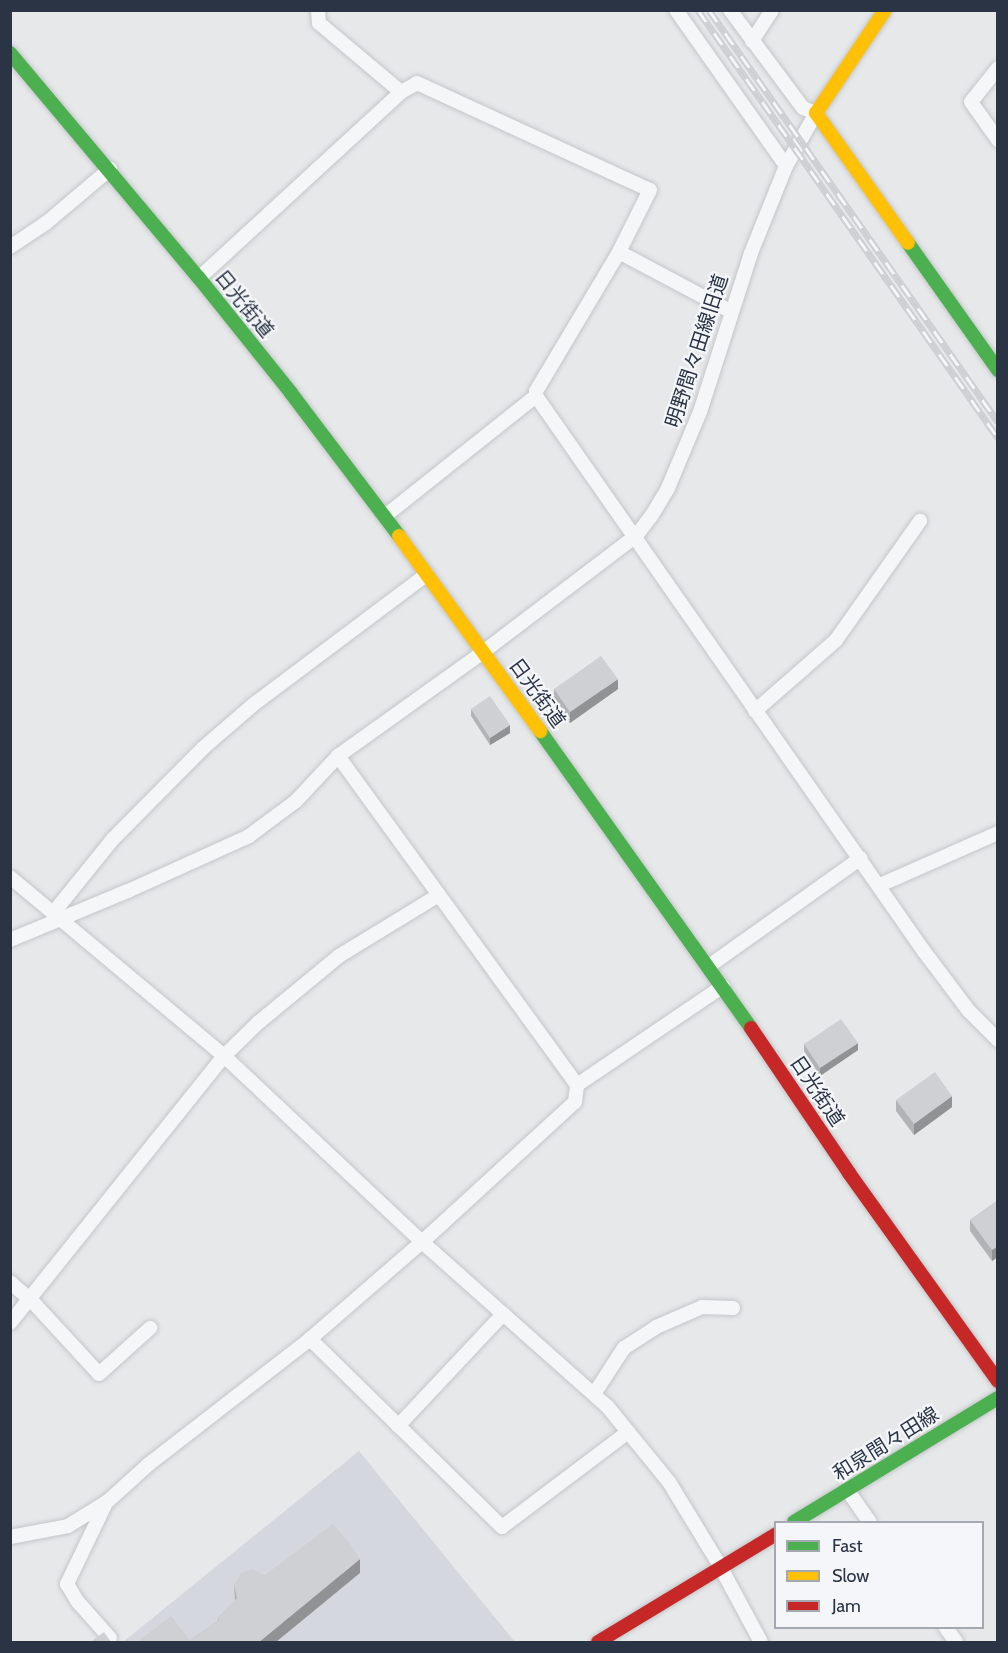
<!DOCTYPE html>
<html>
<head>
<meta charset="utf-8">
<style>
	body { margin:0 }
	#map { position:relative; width:1008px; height:1653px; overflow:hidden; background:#e6e8ea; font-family:Cabin,"Noto Sans JP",sans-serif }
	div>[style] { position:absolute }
	.built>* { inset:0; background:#d4d7dd }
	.roads { filter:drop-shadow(0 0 2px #c4c6c8) drop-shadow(0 0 2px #c4c6c8) }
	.street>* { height:14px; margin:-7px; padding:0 7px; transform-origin:7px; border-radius:7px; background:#f5f6f7 }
	.fast>* { height:14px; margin:-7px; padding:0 7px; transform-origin:7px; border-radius:7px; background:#4caf50 }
	.slow>* { height:14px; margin:-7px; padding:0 7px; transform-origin:7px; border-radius:7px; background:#ffc107 }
	.jam>* { height:14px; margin:-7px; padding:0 7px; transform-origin:7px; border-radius:7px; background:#c62828 }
	.rail>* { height:7px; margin-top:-3.5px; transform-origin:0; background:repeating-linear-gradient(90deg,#f4f6f9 0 14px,#cecfd2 0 28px); box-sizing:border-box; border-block:2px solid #cecfd2 }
	.wall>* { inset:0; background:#b1b3b5 }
	.shaded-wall>* { inset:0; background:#909294 }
	.building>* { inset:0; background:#ced0d3 }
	span { translate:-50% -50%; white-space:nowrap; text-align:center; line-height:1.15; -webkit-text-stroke:4.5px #f4f6f9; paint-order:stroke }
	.street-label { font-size:20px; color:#2b3445 }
	.frame { position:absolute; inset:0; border:12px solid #2b3445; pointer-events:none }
	.legend { position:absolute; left:774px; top:1521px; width:210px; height:108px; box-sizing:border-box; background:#f4f6f9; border:2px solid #a4a8b1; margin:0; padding:8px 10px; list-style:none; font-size:18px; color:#2b3445 }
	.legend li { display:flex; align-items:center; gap:12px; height:30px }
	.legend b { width:30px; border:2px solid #a4a8b1 }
</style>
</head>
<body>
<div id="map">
	<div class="built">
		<i style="clip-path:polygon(359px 1451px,515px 1642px,123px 1642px)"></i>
	</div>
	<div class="roads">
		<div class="street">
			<i style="left:318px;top:10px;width:13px;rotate:86deg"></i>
			<i style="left:319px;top:23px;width:107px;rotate:40.1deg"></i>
			<i style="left:676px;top:10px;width:191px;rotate:54.8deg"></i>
			<i style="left:752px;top:41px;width:37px;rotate:-57deg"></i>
			<i style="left:998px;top:68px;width:43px;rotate:128.5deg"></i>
			<i style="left:971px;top:102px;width:47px;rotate:54.6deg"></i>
			<i style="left:10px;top:247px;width:43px;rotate:-33.7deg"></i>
			<i style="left:46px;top:223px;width:84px;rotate:-40.2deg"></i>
			<i style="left:619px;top:252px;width:126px;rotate:28deg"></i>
			<i style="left:199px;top:278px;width:275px;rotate:-42.6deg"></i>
			<i style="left:401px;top:92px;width:18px;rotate:-29deg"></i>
			<i style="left:417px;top:83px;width:256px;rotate:24.7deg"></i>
			<i style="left:650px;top:190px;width:69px;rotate:116.6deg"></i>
			<i style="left:619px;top:252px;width:162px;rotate:120.8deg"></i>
			<i style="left:536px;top:391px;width:5px;rotate:90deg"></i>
			<i style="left:536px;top:396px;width:676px;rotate:55.06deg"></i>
			<i style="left:923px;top:950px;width:76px;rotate:53deg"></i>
			<i style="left:969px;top:1011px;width:41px;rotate:45deg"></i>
			<i style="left:385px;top:516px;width:193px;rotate:-38.5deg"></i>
			<i style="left:755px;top:711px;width:108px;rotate:-41.2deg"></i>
			<i style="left:836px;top:640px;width:146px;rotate:-54.8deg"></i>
			<i style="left:338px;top:756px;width:407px;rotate:54deg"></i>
			<i style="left:577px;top:1085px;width:176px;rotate:-34.1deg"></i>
			<i style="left:10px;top:877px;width:279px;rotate:39.9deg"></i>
			<i style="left:224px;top:1056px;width:272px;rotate:43.2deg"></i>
			<i style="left:422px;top:1242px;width:247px;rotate:41.6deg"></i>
			<i style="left:607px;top:1406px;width:98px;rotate:50.8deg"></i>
			<i style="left:669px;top:1482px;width:98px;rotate:58.7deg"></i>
			<i style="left:720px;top:1566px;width:86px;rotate:61.7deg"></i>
			<i style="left:880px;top:885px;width:129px;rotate:-23.8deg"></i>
			<i style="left:54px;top:912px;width:94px;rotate:-51.1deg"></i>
			<i style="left:113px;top:839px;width:128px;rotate:-45.3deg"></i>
			<i style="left:203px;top:748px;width:67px;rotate:-40.8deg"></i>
			<i style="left:254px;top:704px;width:216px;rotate:-36.9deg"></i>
			<i style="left:10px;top:940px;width:128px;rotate:-22.6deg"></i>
			<i style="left:128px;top:891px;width:133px;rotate:-24.4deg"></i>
			<i style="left:249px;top:836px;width:59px;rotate:-36.7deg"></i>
			<i style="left:296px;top:801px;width:62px;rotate:-47deg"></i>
			<i style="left:338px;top:756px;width:178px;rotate:-35.6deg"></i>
			<i style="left:483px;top:652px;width:192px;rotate:-37.2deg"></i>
			<i style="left:636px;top:536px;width:26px;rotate:-53deg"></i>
			<i style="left:652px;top:515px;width:31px;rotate:-59deg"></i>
			<i style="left:668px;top:488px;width:82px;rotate:-67.2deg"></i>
			<i style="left:700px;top:412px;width:167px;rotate:-72.2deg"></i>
			<i style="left:751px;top:253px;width:94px;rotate:-68.1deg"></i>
			<i style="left:786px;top:166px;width:61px;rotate:-60.5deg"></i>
			<i style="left:816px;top:113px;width:14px;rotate:-159deg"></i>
			<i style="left:803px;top:108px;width:122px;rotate:-126.7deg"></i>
			<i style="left:709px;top:966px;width:186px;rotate:-35.4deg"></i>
			<i style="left:10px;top:1282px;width:28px;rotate:41deg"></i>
			<i style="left:31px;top:1300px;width:100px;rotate:47.4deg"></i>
			<i style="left:99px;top:1374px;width:69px;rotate:-42deg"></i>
			<i style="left:10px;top:1323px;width:342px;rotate:-51.3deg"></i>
			<i style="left:224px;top:1056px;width:49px;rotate:-44.2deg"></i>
			<i style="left:259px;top:1022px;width:104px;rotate:-39.5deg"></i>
			<i style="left:339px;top:956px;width:117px;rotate:-31.4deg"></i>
			<i style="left:310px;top:1339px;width:269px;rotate:44.4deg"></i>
			<i style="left:502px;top:1527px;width:158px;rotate:-37deg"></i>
			<i style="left:594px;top:1394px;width:55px;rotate:-56.9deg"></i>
			<i style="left:624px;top:1348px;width:38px;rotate:-33deg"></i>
			<i style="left:656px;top:1327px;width:50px;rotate:-23.5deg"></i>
			<i style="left:702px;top:1307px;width:31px;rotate:2deg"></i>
			<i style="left:398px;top:1426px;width:154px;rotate:-46.8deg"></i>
			<i style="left:848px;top:1491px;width:38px;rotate:55deg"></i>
			<i style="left:105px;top:1505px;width:88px;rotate:115.7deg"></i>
			<i style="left:67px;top:1584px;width:21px;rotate:59deg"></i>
			<i style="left:78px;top:1602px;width:48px;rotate:48.4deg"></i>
			<i style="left:10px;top:1537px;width:59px;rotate:-10.7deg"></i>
			<i style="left:68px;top:1526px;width:47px;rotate:-32deg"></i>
			<i style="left:108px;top:1501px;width:55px;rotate:-42.1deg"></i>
			<i style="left:149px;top:1464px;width:204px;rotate:-37.8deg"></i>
			<i style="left:310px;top:1339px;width:148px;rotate:-40.9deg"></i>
			<i style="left:422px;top:1242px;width:207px;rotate:-42.5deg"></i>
			<i style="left:575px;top:1102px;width:17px;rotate:-83deg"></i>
			<i style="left:946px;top:1628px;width:17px;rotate:54deg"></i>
		</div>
		<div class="fast">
			<i style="left:10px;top:53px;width:294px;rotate:50deg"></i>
			<i style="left:199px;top:278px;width:147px;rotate:51.3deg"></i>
			<i style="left:291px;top:393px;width:179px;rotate:52.9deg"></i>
			<i style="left:908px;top:243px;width:156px;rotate:54.7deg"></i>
			<i style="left:540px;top:731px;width:364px;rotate:54.6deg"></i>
			<i style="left:794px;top:1522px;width:239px;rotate:-31.3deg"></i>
		</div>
		<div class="slow">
			<i style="left:885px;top:10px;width:124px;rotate:123.8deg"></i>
			<i style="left:816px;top:113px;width:159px;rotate:54.7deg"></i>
			<i style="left:399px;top:536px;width:241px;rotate:54.1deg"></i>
		</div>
		<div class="jam">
			<i style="left:751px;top:1028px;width:175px;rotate:55.9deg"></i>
			<i style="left:849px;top:1173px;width:256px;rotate:54.4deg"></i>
			<i style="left:598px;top:1642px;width:208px;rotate:-31.2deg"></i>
		</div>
	</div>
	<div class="rail">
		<i style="left:698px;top:10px;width:523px;rotate:54.97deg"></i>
		<i style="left:709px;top:10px;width:503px;rotate:54.95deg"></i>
	</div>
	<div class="wall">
		<i style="clip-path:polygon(554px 689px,618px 689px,570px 723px,554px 700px)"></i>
		<i style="clip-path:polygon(471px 709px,510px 733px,490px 745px,471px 716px)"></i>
		<i style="clip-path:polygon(804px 1044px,858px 1050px,820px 1076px,804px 1051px)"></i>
		<i style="clip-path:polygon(896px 1100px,952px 1107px,914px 1135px,896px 1111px)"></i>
		<i style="clip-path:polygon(998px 1200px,998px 1257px,992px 1261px,970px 1231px,970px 1220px)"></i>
		<i style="clip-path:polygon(360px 1573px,190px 1640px,218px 1621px,218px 1618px,235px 1601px,234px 1585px,265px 1575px)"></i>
	</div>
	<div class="shaded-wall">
		<i style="clip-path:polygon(618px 679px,618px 689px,570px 723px,570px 712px)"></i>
		<i style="clip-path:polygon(510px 725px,510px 733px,490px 745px,490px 738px)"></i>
		<i style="clip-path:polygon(858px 1043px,858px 1050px,820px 1076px,820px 1068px)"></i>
		<i style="clip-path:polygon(952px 1096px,952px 1107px,914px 1135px,914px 1124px)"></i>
		<i style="clip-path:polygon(998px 1246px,998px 1257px,992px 1261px,992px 1250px)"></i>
		<i style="clip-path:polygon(360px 1559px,360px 1573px,276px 1642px,259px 1642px)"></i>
	</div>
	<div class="building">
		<i style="clip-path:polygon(601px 656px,618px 679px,570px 712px,554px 689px)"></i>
		<i style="clip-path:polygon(490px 696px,510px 725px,490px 738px,471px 709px)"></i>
		<i style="clip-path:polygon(841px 1019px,858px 1043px,820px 1068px,804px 1044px)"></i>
		<i style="clip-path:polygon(935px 1072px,952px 1096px,914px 1124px,896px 1100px)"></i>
		<i style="clip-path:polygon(998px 1200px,998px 1246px,992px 1250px,970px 1220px)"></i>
		<i style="clip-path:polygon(333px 1524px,350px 1544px,360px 1559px,259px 1642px,137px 1642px,171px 1616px,190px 1640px,219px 1620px,218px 1618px,237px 1598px,234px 1585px,241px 1573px,252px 1569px,265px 1575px)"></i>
		<i style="clip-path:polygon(104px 1632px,111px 1642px,94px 1642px,92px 1641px)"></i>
	</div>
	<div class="street-label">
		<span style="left:244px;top:304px;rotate:51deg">日光街道</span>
		<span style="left:697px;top:351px;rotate:-72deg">明野間々田線旧道</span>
		<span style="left:537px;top:693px;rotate:54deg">日光街道</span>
		<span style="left:817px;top:1091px;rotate:56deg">日光街道</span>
		<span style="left:886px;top:1444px;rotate:-32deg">和泉間々田線</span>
	</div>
	<div class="frame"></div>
	<ul class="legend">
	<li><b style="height:8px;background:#4caf50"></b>Fast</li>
	<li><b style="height:8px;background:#ffc107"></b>Slow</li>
	<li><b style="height:8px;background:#c62828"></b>Jam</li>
	</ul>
</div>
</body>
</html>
